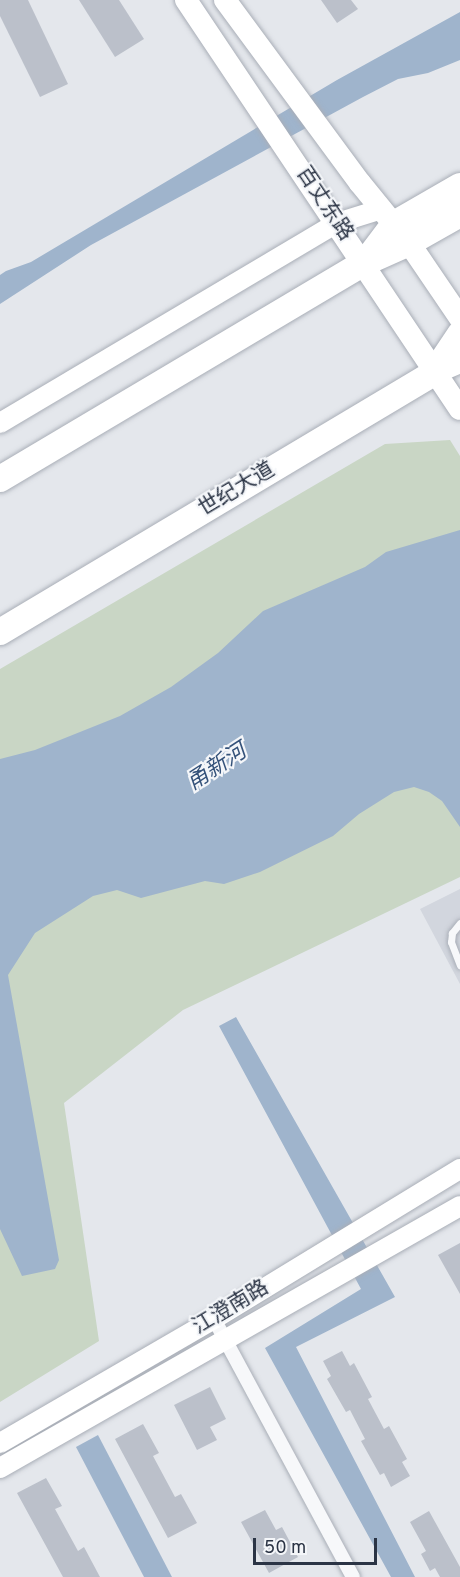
<!DOCTYPE html>
<html>
<head>
<meta charset="utf-8">
<style>
	body { margin:0 }
	#map { position:relative; width:460px; height:1577px; overflow:hidden; background:#e4e7ec; font-family:Overpass,"Noto Sans SC",sans-serif }
	div>[style] { position:absolute }
	.built>* { inset:0; background:#d2d6de }
	.green>* { inset:0; background:#c9d6c5 }
	.water>* { inset:0; background:#9fb4cc }
	.building>* { inset:0; background:#bbc0ca }
	.roads { filter:drop-shadow(0 0 2px #a9aeb7) drop-shadow(0 0 2px #a9aeb7) }
	.lane>* { height:7px; margin:-3.5px; padding:0 3.5px; transform-origin:3.5px; border-radius:3.5px; background:#f7f8fa }
	.street>* { height:14px; margin:-7px; padding:0 7px; transform-origin:7px; border-radius:7px; background:#f7f8fa }
	.secondary>* { height:20px; margin:-10px; padding:0 10px; transform-origin:10px; border-radius:10px; background:#fff }
	.primary>* { height:22px; margin:-11px; padding:0 11px; transform-origin:11px; border-radius:11px; background:#fff }
	.highway>* { height:26px; margin:-13px; padding:0 13px; transform-origin:13px; border-radius:13px; background:#fff }
	span { translate:-50% -50%; white-space:nowrap; text-align:center; line-height:1.15; -webkit-text-stroke:4.5px #f4f6f9; paint-order:stroke }
	.street-label { font-size:21px; color:#2b3445 }
	.water-label { font-size:22px; color:#34527a; font-style:italic }
	.scale { position:absolute; left:253px; top:1538px; width:124px; height:27px; box-sizing:border-box; border:3px solid #2b3445; border-top:0; padding-left:8px; font-size:18px; line-height:21px; white-space:nowrap; color:#2b3445; -webkit-text-stroke:4px #f4f6f9; paint-order:stroke }
</style>
</head>
<body>
<div id="map">
	<div class="built">
		<i style="clip-path:polygon(460px 889px,460px 984px,420px 909px)"></i>
	</div>
	<div class="green">
		<i style="clip-path:polygon(450px 440px,460px 456px,460px 877px,183px 1010px,64px 1103px,99px 1341px,0 1402px,0 669px,385px 444px)"></i>
	</div>
	<div class="water">
		<i style="clip-path:polygon(460px 12px,460px 60px,428px 73px,398px 79px,363px 97px,91px 245px,0 304px,0 275px,6px 271px,31px 262px,337px 80px)"></i>
		<i style="clip-path:polygon(460px 530px,460px 827px,442px 801px,429px 792px,414px 787px,394px 792px,359px 814px,333px 836px,260px 872px,224px 884px,205px 881px,141px 898px,117px 890px,93px 896px,35px 933px,8px 975px,59px 1260px,55px 1269px,22px 1276px,0 1229px,0 759px,35px 750px,120px 716px,171px 687px,218px 653px,263px 611px,365px 567px,386px 552px)"></i>
		<i style="clip-path:polygon(236px 1017px,395px 1297px,296px 1347px,415px 1577px,391px 1577px,265px 1348px,361px 1289px,219px 1026px)"></i>
		<i style="clip-path:polygon(98px 1435px,172px 1577px,144px 1577px,76px 1447px)"></i>
	</div>
	<div class="building">
		<i style="clip-path:polygon(0 0,28px 0,68px 84px,40px 97px,0 16px)"></i>
		<i style="clip-path:polygon(79px 0,119px 0,144px 39px,115px 57px)"></i>
		<i style="clip-path:polygon(321px 0,351px 0,358px 9px,337px 23px)"></i>
		<i style="clip-path:polygon(460px 1243px,460px 1294px,438px 1255px)"></i>
		<i style="clip-path:polygon(342px 1351px,350px 1366px,354px 1363px,372px 1397px,368px 1399px,384px 1429px,389px 1426px,407px 1459px,402px 1462px,410px 1476px,391px 1487px,384px 1473px,380px 1475px,361px 1441px,365px 1439px,350px 1410px,346px 1412px,327px 1379px,331px 1376px,323px 1361px)"></i>
		<i style="clip-path:polygon(210px 1387px,226px 1419px,210px 1427px,217px 1440px,197px 1450px,174px 1405px)"></i>
		<i style="clip-path:polygon(143px 1424px,159px 1453px,153px 1456px,175px 1497px,181px 1494px,197px 1523px,168px 1538px,115px 1439px)"></i>
		<i style="clip-path:polygon(46px 1478px,62px 1506px,55px 1509px,78px 1551px,84px 1547px,100px 1577px,63px 1577px,17px 1493px)"></i>
		<i style="clip-path:polygon(265px 1510px,276px 1530px,282px 1527px,298px 1557px,269px 1573px,241px 1522px)"></i>
		<i style="clip-path:polygon(429px 1511px,460px 1567px,460px 1577px,440px 1577px,435px 1568px,430px 1571px,421px 1554px,426px 1551px,410px 1522px)"></i>
	</div>
	<div class="roads">
		<div class="lane">
			<i style="left:460px;top:923px;width:13px;rotate:129deg"></i>
			<i style="left:452px;top:933px;width:9px;rotate:96deg"></i>
			<i style="left:451px;top:942px;width:25px;rotate:69deg"></i>
		</div>
		<div class="street">
			<i style="left:214px;top:1319px;width:293px;rotate:61.7deg"></i>
		</div>
		<div class="secondary">
			<i style="left:0;top:423px;width:392px;rotate:-30.7deg"></i>
			<i style="left:337px;top:223px;width:47px;rotate:-17.3deg"></i>
			<i style="left:0;top:1443px;width:247px;rotate:-30.1deg"></i>
			<i style="left:214px;top:1319px;width:288px;rotate:-31.4deg"></i>
			<i style="left:0;top:1468px;width:529px;rotate:-29.66deg"></i>
		</div>
		<div class="primary">
			<i style="left:186px;top:0;width:492px;rotate:56.2deg"></i>
			<i style="left:225px;top:0;width:227px;rotate:53.6deg"></i>
			<i style="left:360px;top:183px;width:77px;rotate:50.8deg"></i>
			<i style="left:409px;top:243px;width:91px;rotate:55.8deg"></i>
			<i style="left:434px;top:373px;width:28px;rotate:-23deg"></i>
		</div>
		<div class="highway">
			<i style="left:366px;top:261px;width:46px;rotate:-52.9deg"></i>
			<i style="left:394px;top:224px;width:76px;rotate:-29.9deg"></i>
			<i style="left:0;top:479px;width:423px;rotate:-30.7deg"></i>
			<i style="left:364px;top:263px;width:49px;rotate:-24deg"></i>
			<i style="left:409px;top:243px;width:59px;rotate:-29.6deg"></i>
			<i style="left:0;top:632px;width:505px;rotate:-30.83deg"></i>
			<i style="left:434px;top:373px;width:47px;rotate:-56.3deg"></i>
		</div>
	</div>
	<div class="street-label">
		<span style="left:324px;top:204px;rotate:56deg">百丈东路</span>
		<span style="left:237px;top:490px;rotate:-31deg">世纪大道</span>
		<span style="left:231px;top:1308px;rotate:-31deg">江澄南路</span>
	</div>
	<div class="water-label">
		<span style="left:217px;top:768px;rotate:-33deg">甬新河</span>
	</div>
	<div class="scale">50 m</div>
</div>
</body>
</html>
